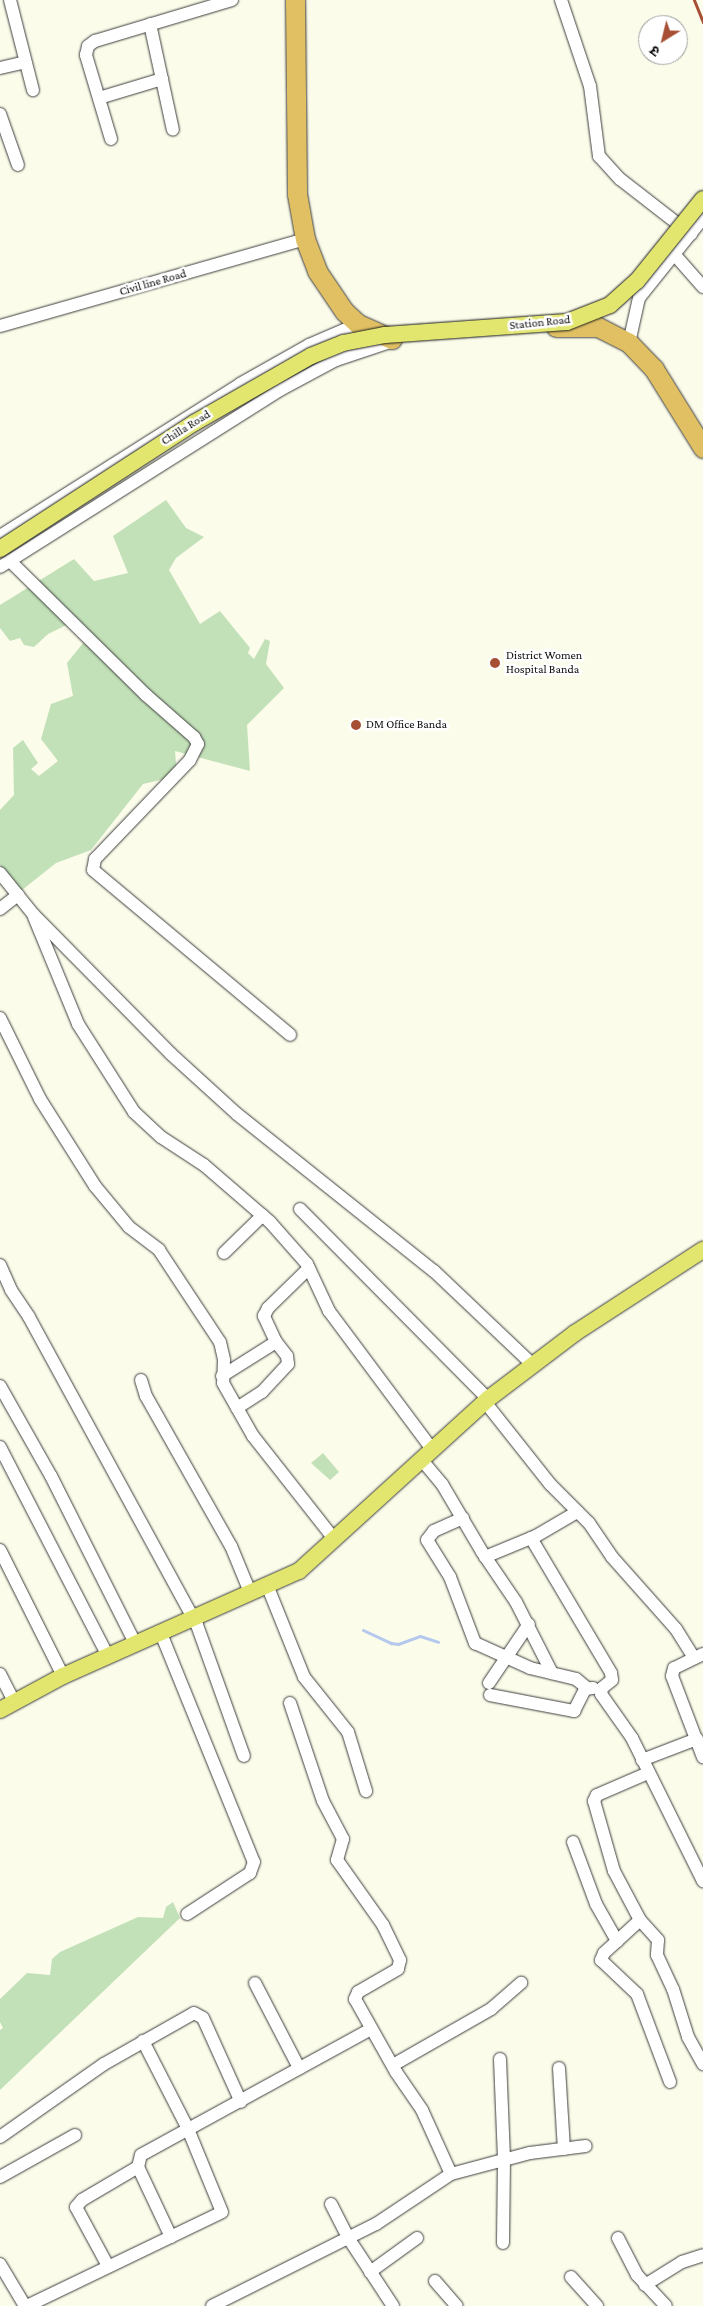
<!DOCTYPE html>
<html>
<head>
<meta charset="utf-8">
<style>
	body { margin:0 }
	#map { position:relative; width:703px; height:2306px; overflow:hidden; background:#fbfcea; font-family:"Crimson Pro","Noto Sans Devanagari",serif }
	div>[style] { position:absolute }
	.green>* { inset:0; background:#c2e1b8 }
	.stream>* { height:3px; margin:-1.5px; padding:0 1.5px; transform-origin:1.5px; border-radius:1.5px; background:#b5c8ed }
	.roads { filter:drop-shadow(0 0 1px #3d3d3d) drop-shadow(0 0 1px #3d3d3d) }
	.minor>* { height:12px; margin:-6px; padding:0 6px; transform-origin:6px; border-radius:6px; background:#fff }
	.major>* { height:16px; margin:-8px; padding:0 8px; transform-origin:8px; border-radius:8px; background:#e2e66f }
	.highway>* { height:19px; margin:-9.5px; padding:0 9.5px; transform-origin:9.5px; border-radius:9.5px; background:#e1c063 }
	.rail>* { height:3px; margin:-1.5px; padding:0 1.5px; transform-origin:1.5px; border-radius:1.5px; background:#a74f35 }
	.bridges { filter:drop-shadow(0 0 1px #1b1b1b) drop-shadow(0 0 1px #1b1b1b) }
	.major-bridge>* { height:16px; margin:-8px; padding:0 8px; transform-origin:8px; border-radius:8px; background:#e2e66f }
	.dots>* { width:14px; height:14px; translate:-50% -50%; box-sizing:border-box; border:2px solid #fff; border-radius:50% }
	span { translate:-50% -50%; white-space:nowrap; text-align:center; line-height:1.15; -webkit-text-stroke:5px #fff; paint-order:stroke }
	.street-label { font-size:12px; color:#0a0a0a }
	.poi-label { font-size:12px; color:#0a0a0a }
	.left { translate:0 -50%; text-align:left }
	.north { position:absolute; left:638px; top:15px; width:50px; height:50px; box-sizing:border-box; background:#fff; border:1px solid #9d9d9d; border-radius:50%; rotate:216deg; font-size:14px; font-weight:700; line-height:20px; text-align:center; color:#0a0a0a }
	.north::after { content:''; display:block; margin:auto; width:18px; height:22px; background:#a74f35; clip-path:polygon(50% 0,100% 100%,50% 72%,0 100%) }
</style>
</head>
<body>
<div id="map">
	<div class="green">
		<i style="clip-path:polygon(166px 500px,186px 528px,204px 537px,176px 558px,169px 570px,200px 624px,220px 611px,250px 648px,248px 653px,254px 659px,265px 639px,270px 641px,266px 664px,284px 688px,247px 725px,250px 771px,175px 751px,177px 776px,143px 784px,91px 850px,56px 863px,22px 890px,0 865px,0 810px,14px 795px,13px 748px,23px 740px,38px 763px,31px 769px,39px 776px,58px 761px,41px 739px,51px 704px,73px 696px,67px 663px,88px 637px,77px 620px,48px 634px,34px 647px,24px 645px,20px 638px,10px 641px,0 628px,0 605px,74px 559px,94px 581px,128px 573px,113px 536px)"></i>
		<i style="clip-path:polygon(323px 1453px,339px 1472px,330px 1480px,311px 1463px)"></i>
		<i style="clip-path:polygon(173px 1902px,180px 1918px,0 2090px,0 2030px,3px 2028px,0 2022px,0 1999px,27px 1973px,50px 1975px,52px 1959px,60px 1952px,138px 1917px,163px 1918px,166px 1907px)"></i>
	</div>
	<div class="stream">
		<i style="left:363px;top:1630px;width:31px;rotate:25deg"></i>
		<i style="left:391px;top:1643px;width:7px;rotate:8deg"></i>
		<i style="left:398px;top:1644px;width:23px;rotate:-20deg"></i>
		<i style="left:420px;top:1636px;width:19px;rotate:18deg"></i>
	</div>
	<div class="roads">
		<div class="minor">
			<i style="left:10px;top:0;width:93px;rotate:75.7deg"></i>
			<i style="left:561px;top:0;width:91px;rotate:71.4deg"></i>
			<i style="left:590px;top:86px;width:71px;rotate:82.7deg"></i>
			<i style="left:599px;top:156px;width:31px;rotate:48deg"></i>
			<i style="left:620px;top:179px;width:90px;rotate:37.8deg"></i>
			<i style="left:150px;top:24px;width:108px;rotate:77.8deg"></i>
			<i style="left:0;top:68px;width:26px;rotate:-13deg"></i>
			<i style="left:99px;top:98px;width:66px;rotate:-16.8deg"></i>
			<i style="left:0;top:114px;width:54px;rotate:70.6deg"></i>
			<i style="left:111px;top:139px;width:88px;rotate:-106.6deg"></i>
			<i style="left:86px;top:55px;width:9px;rotate:-77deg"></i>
			<i style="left:88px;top:46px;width:9px;rotate:-36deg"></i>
			<i style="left:95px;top:41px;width:143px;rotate:-16.7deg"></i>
			<i style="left:674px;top:254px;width:44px;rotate:48.7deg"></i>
			<i style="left:0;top:326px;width:317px;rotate:-15.9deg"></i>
			<i style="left:629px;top:343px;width:46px;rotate:-77.5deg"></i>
			<i style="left:639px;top:298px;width:102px;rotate:-51.3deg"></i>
			<i style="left:0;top:536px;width:284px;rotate:-32.3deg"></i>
			<i style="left:240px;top:384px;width:79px;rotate:-29.5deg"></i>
			<i style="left:309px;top:345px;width:53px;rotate:-23.2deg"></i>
			<i style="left:10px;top:561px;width:191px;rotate:44.6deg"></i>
			<i style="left:146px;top:695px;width:64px;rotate:41.2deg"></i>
			<i style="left:194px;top:737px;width:8px;rotate:60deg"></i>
			<i style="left:198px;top:744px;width:18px;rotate:117deg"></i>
			<i style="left:190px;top:760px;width:137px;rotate:133.8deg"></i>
			<i style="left:95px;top:859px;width:11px;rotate:100deg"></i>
			<i style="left:93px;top:870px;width:257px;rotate:39.9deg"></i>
			<i style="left:0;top:567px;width:331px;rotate:-32.3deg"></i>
			<i style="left:280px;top:390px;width:64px;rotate:-28.2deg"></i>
			<i style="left:336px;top:360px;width:63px;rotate:-18.4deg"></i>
			<i style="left:0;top:873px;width:53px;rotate:51.2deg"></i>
			<i style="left:33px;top:914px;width:197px;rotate:45.4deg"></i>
			<i style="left:171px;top:1054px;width:89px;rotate:42.3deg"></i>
			<i style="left:237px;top:1114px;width:252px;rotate:38.6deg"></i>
			<i style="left:434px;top:1271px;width:135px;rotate:43.5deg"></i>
			<i style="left:0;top:909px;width:23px;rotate:-38deg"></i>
			<i style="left:34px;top:917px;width:116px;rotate:67.6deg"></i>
			<i style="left:78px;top:1024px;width:104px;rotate:57.5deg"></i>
			<i style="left:134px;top:1112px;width:37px;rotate:43deg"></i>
			<i style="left:161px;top:1137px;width:51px;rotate:33.1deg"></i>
			<i style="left:204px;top:1165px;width:87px;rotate:40.8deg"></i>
			<i style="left:270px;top:1222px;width:56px;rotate:48.6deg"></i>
			<i style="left:307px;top:1264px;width:52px;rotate:64.9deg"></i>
			<i style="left:329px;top:1311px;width:172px;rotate:53.3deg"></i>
			<i style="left:0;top:1018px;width:90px;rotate:63.7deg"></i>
			<i style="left:40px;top:1099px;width:103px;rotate:57.7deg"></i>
			<i style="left:95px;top:1186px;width:53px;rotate:50.3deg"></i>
			<i style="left:129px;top:1227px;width:38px;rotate:37deg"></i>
			<i style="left:159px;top:1250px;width:110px;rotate:56.5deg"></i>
			<i style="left:220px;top:1342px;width:18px;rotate:77deg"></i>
			<i style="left:224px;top:1360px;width:23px;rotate:92deg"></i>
			<i style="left:223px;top:1383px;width:61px;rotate:60.5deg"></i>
			<i style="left:253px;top:1436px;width:131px;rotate:51.8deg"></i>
			<i style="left:300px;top:1209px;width:267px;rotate:45.3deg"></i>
			<i style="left:224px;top:1253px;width:54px;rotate:-44.3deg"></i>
			<i style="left:0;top:1265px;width:27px;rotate:66deg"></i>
			<i style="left:11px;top:1290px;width:32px;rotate:56deg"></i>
			<i style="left:29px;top:1317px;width:351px;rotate:61.4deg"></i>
			<i style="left:197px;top:1625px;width:139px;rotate:70.3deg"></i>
			<i style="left:222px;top:1376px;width:64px;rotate:-32.2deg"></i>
			<i style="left:141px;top:1380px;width:17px;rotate:73deg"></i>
			<i style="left:146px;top:1396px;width:172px;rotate:60.5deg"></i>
			<i style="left:231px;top:1546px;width:50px;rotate:67.6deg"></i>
			<i style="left:0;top:1386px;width:103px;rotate:60.5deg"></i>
			<i style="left:51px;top:1476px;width:187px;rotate:63.3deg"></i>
			<i style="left:485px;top:1402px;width:105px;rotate:51.6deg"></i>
			<i style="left:550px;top:1484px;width:55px;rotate:45deg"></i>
			<i style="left:589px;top:1523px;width:41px;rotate:55.9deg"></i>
			<i style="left:612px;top:1557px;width:96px;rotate:48.4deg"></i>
			<i style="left:676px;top:1629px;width:34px;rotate:58deg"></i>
			<i style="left:237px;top:1408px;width:30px;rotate:-33deg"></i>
			<i style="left:262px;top:1392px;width:38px;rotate:-47deg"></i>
			<i style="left:288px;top:1364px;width:8px;rotate:-97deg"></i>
			<i style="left:287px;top:1356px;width:18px;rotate:-128deg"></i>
			<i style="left:276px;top:1342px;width:29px;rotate:-115deg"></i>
			<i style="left:264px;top:1316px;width:9px;rotate:-63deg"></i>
			<i style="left:268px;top:1308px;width:57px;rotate:-44.3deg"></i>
			<i style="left:0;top:1447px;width:235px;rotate:62.7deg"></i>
			<i style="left:421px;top:1459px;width:33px;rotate:50deg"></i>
			<i style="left:442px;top:1484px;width:79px;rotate:59.5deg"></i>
			<i style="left:482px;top:1552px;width:60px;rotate:55.8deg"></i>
			<i style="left:516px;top:1602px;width:80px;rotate:63.1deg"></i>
			<i style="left:463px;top:1518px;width:32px;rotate:156deg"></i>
			<i style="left:434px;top:1531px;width:11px;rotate:128deg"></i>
			<i style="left:427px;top:1540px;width:44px;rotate:58.1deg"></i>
			<i style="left:450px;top:1577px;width:71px;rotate:69.3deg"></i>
			<i style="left:475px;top:1643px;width:60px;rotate:24.4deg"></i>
			<i style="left:530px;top:1668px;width:47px;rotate:13.4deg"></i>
			<i style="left:576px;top:1679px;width:14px;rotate:39deg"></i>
			<i style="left:531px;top:1538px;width:157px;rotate:59.3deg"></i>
			<i style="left:611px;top:1673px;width:7px;rotate:82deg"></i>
			<i style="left:612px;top:1680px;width:13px;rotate:141deg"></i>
			<i style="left:602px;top:1688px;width:6px;rotate:99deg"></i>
			<i style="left:601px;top:1694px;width:54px;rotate:54.8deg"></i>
			<i style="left:632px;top:1738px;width:160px;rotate:63.6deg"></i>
			<i style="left:0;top:1550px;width:141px;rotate:63.4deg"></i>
			<i style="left:485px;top:1557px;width:55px;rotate:-22.4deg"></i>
			<i style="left:536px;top:1536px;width:48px;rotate:-30.3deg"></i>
			<i style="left:267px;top:1585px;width:99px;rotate:68.1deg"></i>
			<i style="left:304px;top:1677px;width:70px;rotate:51.3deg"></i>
			<i style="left:348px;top:1732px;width:62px;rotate:73deg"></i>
			<i style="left:160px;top:1631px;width:249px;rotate:67.9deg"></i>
			<i style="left:254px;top:1862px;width:12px;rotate:110deg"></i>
			<i style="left:250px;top:1873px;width:75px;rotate:146.9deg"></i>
			<i style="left:703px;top:1654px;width:32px;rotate:154deg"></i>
			<i style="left:674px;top:1668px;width:8px;rotate:104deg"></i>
			<i style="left:672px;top:1676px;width:87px;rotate:69.1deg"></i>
			<i style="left:0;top:1674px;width:31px;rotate:63deg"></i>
			<i style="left:489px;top:1683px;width:71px;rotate:-55.9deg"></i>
			<i style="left:490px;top:1695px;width:86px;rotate:10.8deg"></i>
			<i style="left:574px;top:1711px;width:25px;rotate:-63deg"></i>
			<i style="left:585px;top:1689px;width:8px;rotate:-7deg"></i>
			<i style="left:290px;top:1703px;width:103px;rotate:71.4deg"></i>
			<i style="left:323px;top:1801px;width:43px;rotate:62.2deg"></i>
			<i style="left:343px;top:1839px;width:22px;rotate:106deg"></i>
			<i style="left:337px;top:1860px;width:80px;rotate:54.7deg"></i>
			<i style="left:383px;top:1925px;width:39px;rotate:64deg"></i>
			<i style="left:400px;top:1960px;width:9px;rotate:103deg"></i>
			<i style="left:398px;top:1969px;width:46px;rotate:150.1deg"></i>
			<i style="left:358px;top:1992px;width:8px;rotate:113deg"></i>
			<i style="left:355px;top:1999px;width:84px;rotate:60.7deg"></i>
			<i style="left:396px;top:2072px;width:46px;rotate:55.6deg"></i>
			<i style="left:422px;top:2110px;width:70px;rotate:65.6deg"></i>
			<i style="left:642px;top:1760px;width:59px;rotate:-20.9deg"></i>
			<i style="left:648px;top:1773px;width:56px;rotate:156.7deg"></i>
			<i style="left:597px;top:1795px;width:7px;rotate:117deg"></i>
			<i style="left:594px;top:1801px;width:73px;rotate:74.1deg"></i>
			<i style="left:614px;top:1871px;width:55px;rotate:62deg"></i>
			<i style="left:640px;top:1920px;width:27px;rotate:48deg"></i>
			<i style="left:658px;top:1940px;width:15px;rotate:94deg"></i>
			<i style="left:657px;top:1955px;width:38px;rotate:65deg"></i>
			<i style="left:673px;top:1989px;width:50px;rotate:72.6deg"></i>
			<i style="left:688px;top:2037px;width:31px;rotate:61deg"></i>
			<i style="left:573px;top:1842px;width:66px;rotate:69.6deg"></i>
			<i style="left:596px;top:1904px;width:43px;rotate:60.4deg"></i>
			<i style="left:640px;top:1920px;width:49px;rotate:137.5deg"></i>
			<i style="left:604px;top:1953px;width:8px;rotate:113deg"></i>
			<i style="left:601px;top:1960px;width:50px;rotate:43.4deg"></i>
			<i style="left:637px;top:1994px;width:94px;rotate:69.4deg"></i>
			<i style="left:255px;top:1983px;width:96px;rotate:62.6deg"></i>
			<i style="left:500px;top:2059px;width:100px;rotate:87.7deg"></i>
			<i style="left:504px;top:2159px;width:84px;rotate:90.7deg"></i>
			<i style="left:393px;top:2065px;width:113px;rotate:-29.7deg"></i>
			<i style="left:491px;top:2009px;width:40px;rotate:-41deg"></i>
			<i style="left:559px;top:2068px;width:81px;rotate:86.5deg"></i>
			<i style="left:0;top:2137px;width:127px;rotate:-35.1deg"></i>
			<i style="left:104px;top:2064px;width:103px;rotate:-29.5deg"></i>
			<i style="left:194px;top:2013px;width:10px;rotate:29deg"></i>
			<i style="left:203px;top:2018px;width:92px;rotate:65.7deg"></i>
			<i style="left:0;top:2177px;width:86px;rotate:-29.2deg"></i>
			<i style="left:331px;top:2204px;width:39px;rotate:63deg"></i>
			<i style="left:349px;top:2239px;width:80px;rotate:56.7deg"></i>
			<i style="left:171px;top:2237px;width:77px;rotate:-115.2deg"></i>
			<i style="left:138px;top:2167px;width:12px;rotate:-76deg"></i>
			<i style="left:141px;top:2155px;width:262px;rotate:-28.7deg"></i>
			<i style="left:618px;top:2238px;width:42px;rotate:62.8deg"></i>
			<i style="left:637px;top:2275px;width:42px;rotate:46.9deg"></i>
			<i style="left:0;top:2264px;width:49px;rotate:59.2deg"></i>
			<i style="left:108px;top:2266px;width:67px;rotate:-118.5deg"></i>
			<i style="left:76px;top:2207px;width:9px;rotate:-49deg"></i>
			<i style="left:82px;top:2200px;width:65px;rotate:-30.5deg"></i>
			<i style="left:370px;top:2272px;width:58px;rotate:-35.9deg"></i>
			<i style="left:571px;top:2277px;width:39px;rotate:48deg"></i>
			<i style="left:435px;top:2281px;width:33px;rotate:49deg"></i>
			<i style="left:645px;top:2285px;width:44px;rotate:-31.9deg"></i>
			<i style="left:682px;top:2262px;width:22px;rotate:-18deg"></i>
			<i style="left:27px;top:2306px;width:216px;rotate:-25.7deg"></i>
			<i style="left:222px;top:2212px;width:90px;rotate:-112.3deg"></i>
			<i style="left:188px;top:2129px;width:99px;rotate:-117.1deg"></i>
			<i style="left:212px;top:2306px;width:183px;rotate:-26.6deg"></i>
			<i style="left:376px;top:2224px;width:90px;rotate:-33.7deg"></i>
			<i style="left:451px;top:2174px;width:82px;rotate:-14.9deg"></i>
			<i style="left:530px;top:2153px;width:56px;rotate:-7.1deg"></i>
		</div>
		<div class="major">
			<i style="left:0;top:1710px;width:72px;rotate:-28.4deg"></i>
			<i style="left:63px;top:1676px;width:258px;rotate:-24deg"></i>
			<i style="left:299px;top:1571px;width:256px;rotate:-42.3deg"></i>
			<i style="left:488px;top:1399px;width:109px;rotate:-37.2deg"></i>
			<i style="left:575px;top:1333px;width:153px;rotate:-33deg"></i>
		</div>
		<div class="highway">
			<i style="left:295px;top:0;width:194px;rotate:89.4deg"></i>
			<i style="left:297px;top:194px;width:46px;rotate:79.9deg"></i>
			<i style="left:305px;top:239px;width:34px;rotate:69deg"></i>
			<i style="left:317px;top:271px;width:48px;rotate:56deg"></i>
			<i style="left:344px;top:311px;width:19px;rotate:43deg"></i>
			<i style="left:358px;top:324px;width:37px;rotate:24deg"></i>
			<i style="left:556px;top:327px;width:42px"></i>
			<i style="left:598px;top:327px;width:35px;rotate:27deg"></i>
			<i style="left:629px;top:343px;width:36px;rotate:46deg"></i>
			<i style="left:654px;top:369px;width:93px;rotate:58.2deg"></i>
		</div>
	</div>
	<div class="rail">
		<i style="left:694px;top:0;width:24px;rotate:68deg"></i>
	</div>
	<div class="bridges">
		<div class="major-bridge">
			<i style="left:0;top:549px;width:231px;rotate:-33deg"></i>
			<i style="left:194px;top:423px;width:135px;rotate:-29.8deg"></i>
			<i style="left:311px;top:356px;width:35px;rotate:-22deg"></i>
			<i style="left:343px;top:343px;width:43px;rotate:-10.8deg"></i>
			<i style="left:385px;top:335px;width:182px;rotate:-4.1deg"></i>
			<i style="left:567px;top:322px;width:46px;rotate:-21.6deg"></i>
			<i style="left:610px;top:305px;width:36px;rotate:-42deg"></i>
			<i style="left:637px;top:281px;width:105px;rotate:-51.2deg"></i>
		</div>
	</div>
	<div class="dots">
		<i style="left:495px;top:663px;background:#a74f35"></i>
		<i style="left:356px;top:725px;background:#a74f35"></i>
	</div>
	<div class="street-label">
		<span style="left:153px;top:283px;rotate:-16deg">Civil line Road</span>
		<span style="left:540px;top:323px;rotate:-6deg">Station Road</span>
		<span style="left:186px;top:428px;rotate:-32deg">Chilla Road</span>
	</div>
	<div class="poi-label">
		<span class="left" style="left:506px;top:663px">District Women<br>Hospital Banda</span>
		<span class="left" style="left:366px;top:725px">DM Office Banda</span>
	</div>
	<div class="north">उ</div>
</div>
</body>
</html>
